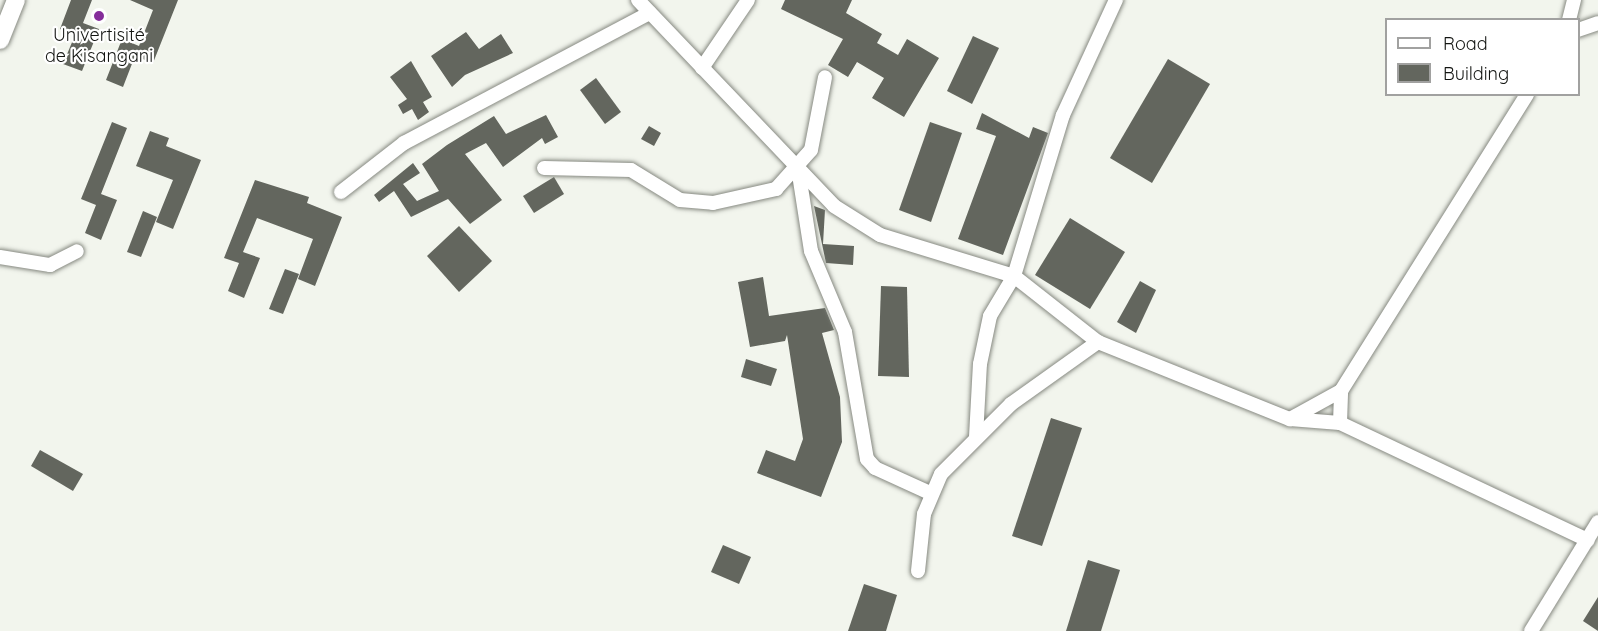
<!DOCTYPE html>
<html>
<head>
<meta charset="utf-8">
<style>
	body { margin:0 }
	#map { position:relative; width:1598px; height:631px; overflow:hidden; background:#f2f5ed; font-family:Quicksand,sans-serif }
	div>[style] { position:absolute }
	.building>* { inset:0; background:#63665e }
	.roads { filter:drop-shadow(0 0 2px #868981) drop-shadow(0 0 2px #868981) }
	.street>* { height:14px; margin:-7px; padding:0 7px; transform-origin:7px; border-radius:7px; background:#fff }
	.secondary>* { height:18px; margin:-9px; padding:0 9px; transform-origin:9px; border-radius:9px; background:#fff }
	.dots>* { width:16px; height:16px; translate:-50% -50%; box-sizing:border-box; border:3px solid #fff; border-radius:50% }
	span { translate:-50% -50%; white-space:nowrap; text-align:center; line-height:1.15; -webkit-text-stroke:4.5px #fff; paint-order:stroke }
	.poi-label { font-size:18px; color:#131512 }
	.legend { position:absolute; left:1385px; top:18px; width:195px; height:78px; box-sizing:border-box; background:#fff; border:2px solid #a1a1a0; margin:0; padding:8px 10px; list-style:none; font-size:18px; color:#131512 }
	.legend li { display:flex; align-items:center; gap:12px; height:30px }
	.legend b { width:30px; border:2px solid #a1a1a0 }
</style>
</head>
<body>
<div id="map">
	<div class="building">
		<i style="clip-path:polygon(71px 0,92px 0,83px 23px,99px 29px,82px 71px,63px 64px,75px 35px,60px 29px)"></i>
		<i style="clip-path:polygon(130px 0,178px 0,153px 63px,135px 56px,123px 87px,106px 80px,122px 39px,139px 46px,153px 10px)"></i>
		<i style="clip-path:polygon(785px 0,852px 0,846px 13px,882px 34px,877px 43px,898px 55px,907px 39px,939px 58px,904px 117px,872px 98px,884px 78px,857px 62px,848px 77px,828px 65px,843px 39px,781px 9px)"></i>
		<i style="clip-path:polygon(466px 32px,479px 49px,501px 34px,513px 53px,465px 75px,452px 87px,431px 56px)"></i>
		<i style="clip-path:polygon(973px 36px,999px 48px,972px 104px,947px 91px)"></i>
		<i style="clip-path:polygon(1168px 59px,1210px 84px,1152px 183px,1110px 158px)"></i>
		<i style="clip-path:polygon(411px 61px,432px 97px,423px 102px,429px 112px,418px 120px,412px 109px,403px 114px,398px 105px,407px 99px,390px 77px)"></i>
		<i style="clip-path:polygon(596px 78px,621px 112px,605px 124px,580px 90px)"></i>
		<i style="clip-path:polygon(982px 113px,1029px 138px,1033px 127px,1048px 133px,1003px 255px,958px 239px,996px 136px,976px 129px)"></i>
		<i style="clip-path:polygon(546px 115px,558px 137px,545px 144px,542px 138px,503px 167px,486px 143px,465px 154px,502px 200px,470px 224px,448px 199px,411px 217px,394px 191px,379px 202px,374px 195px,413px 163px,420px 173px,403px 184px,417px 201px,439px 191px,422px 164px,447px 145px,494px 116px,506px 134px)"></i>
		<i style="clip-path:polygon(112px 122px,127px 128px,101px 194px,117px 200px,101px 240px,85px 233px,96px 205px,81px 199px)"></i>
		<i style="clip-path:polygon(930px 122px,962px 133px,931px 222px,899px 210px)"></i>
		<i style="clip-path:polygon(649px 126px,661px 133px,654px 146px,641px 139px)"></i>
		<i style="clip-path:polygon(150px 131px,169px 138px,166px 146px,201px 160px,173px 229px,156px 222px,173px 180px,136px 166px)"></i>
		<i style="clip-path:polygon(554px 177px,564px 194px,534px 213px,523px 196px)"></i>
		<i style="clip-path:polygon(255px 180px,309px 197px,307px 203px,342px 217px,315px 286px,298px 279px,313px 239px,257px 218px,243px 252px,260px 258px,244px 298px,228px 291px,239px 263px,224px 258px)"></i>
		<i style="clip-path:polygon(814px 206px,825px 210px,823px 244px,854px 246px,853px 265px,826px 263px)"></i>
		<i style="clip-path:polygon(143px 211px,157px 217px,141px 257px,127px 252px)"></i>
		<i style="clip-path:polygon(1070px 218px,1125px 252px,1090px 309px,1035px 275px)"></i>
		<i style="clip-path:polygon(459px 226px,492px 261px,459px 292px,427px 256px)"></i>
		<i style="clip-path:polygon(285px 269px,299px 274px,283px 314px,269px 309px)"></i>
		<i style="clip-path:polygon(763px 277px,769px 316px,825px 308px,834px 330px,822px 333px,840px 397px,842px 442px,821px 497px,757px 473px,766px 450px,795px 461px,803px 439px,787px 335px,785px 341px,750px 347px,738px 282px)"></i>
		<i style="clip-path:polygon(1140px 281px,1156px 290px,1136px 333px,1117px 322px)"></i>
		<i style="clip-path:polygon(881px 286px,907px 287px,909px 377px,878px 376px)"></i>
		<i style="clip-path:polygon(746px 359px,777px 369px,771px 386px,741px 377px)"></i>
		<i style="clip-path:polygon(1051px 418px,1082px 428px,1042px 546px,1012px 536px)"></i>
		<i style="clip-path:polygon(40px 450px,83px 474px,73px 491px,31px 466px)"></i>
		<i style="clip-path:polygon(723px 545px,751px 557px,739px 584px,711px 572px)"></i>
		<i style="clip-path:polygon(1088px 560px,1120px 570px,1101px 631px,1066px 631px)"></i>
		<i style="clip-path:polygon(864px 584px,897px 595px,886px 631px,848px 631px)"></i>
		<i style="clip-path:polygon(1598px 597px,1598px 631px,1583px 621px)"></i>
	</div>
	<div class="roads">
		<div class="street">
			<i style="left:638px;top:0;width:284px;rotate:46.4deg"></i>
			<i style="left:834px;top:206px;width:54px;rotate:32.2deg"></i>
			<i style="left:880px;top:235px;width:140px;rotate:17deg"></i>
			<i style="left:1014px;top:276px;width:107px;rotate:38.2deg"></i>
			<i style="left:1098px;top:342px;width:207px;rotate:21.9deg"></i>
			<i style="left:1290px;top:419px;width:50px;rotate:4.6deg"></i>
			<i style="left:1340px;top:423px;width:274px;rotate:25.3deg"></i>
			<i style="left:1569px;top:20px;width:21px;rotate:-76deg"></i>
			<i style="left:1578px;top:30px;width:21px;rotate:-19deg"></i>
			<i style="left:702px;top:68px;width:82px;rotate:-55.9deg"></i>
			<i style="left:544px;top:168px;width:87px;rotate:1.3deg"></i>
			<i style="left:631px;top:170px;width:57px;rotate:31.5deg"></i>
			<i style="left:680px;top:200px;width:33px;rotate:5deg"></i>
			<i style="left:713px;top:203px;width:65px;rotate:-12.5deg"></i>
			<i style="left:776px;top:189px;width:52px;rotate:-48.1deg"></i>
			<i style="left:811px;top:150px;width:74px;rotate:-79.1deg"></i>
			<i style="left:798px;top:168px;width:84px;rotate:81.1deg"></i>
			<i style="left:811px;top:251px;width:88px;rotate:67.2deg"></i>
			<i style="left:845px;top:332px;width:129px;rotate:80.2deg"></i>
			<i style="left:867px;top:459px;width:12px;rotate:48deg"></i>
			<i style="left:875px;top:468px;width:60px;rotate:24.4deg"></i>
			<i style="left:341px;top:192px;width:80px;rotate:-37.9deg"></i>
			<i style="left:404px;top:143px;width:278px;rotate:-27.9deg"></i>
			<i style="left:0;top:257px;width:51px;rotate:9.1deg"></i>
			<i style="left:50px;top:265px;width:30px;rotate:-27deg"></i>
			<i style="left:1290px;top:419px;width:58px;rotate:-28.8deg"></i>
			<i style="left:1341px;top:391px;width:350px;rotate:-57.9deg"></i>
			<i style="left:1340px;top:423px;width:32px;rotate:-88deg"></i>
			<i style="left:976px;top:437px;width:73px;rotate:-86.9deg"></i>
			<i style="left:980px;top:364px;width:49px;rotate:-78.2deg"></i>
			<i style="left:990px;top:316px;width:47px;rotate:-59deg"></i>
			<i style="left:1014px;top:276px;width:168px;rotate:-73.1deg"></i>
			<i style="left:1063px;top:115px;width:127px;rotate:-65.3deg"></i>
			<i style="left:918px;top:571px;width:57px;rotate:-84deg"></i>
			<i style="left:924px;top:514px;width:43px;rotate:-67deg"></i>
			<i style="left:941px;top:474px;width:99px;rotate:-45deg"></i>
			<i style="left:1011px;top:404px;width:107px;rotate:-35.5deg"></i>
			<i style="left:1531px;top:631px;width:128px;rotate:-58.4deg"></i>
		</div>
		<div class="secondary">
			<i style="left:0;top:40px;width:43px;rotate:-68.2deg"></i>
		</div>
	</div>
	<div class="dots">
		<i style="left:99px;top:16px;background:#852d9a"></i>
	</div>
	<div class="poi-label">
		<span style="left:99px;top:46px">Univertisité<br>de Kisangani</span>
	</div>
	<ul class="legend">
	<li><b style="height:8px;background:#fff"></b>Road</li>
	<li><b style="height:16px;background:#63665e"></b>Building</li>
	</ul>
</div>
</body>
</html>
